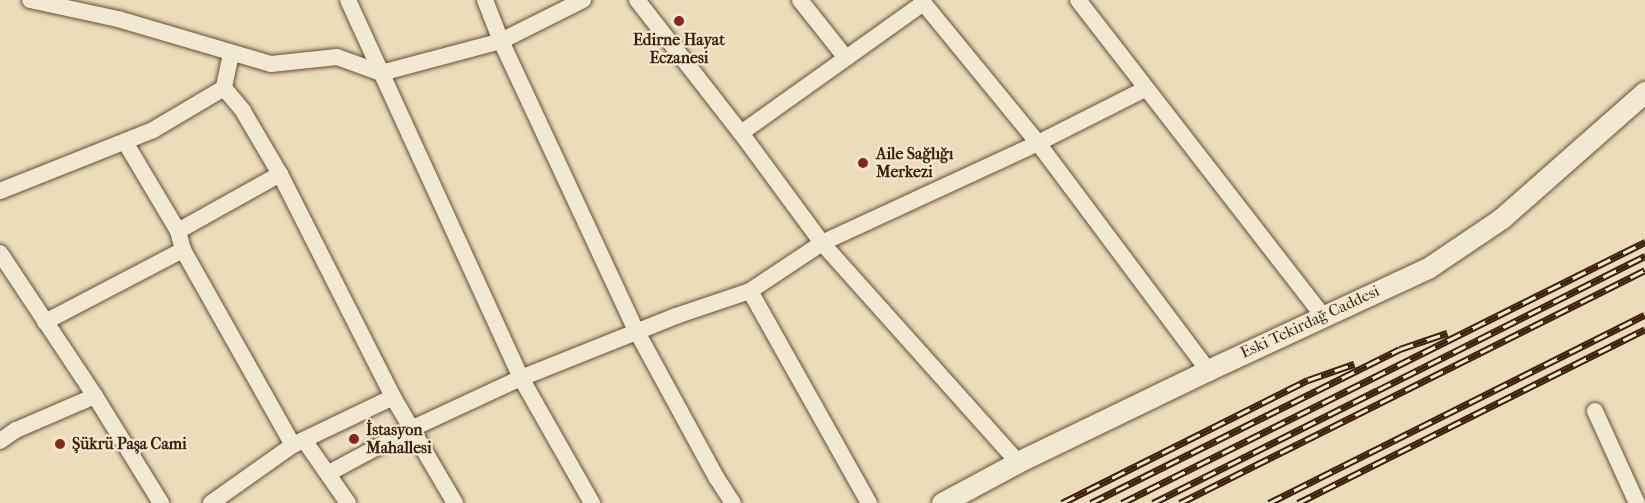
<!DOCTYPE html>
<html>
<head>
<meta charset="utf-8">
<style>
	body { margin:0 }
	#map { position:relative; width:1645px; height:503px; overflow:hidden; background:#ebddba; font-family:"IM FELL French Canon",serif }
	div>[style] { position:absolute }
	.roads { filter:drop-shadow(0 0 2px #684e33) drop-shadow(0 0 2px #684e33) }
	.minor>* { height:16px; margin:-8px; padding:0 8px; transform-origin:8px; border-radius:8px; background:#f2e9d2 }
	.tertiary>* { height:21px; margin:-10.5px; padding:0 10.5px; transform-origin:10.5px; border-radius:10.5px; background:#f2e9d2 }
	.rail>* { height:7px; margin-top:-3.5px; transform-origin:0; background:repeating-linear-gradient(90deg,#f2e9d2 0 14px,#3d1e06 0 28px); box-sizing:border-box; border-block:2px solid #3d1e06 }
	.dots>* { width:16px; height:16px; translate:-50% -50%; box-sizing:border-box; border:3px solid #f2e9d2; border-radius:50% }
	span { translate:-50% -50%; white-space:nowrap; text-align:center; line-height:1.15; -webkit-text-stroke:4.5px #f2e9d2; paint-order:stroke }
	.poi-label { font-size:16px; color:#3d1e06; font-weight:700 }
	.left { translate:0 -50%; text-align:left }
	.street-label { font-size:16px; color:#3d1e06 }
</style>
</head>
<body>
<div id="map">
	<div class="roads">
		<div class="minor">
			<i style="left:30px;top:0;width:90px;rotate:12.2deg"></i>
			<i style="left:118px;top:19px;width:159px;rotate:16.4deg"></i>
			<i style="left:271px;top:64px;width:66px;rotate:-6.1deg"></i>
			<i style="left:337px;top:57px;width:47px;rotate:20deg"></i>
			<i style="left:381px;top:73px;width:124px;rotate:-14.9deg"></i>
			<i style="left:501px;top:41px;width:92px;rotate:-26.6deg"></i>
			<i style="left:348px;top:0;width:416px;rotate:65.4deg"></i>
			<i style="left:521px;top:378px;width:144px;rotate:60.4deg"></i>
			<i style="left:485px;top:0;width:44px;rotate:68.7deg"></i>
			<i style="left:501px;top:41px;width:321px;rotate:65deg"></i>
			<i style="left:637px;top:332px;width:165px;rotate:61.4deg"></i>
			<i style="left:716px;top:477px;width:31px;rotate:57deg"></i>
			<i style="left:637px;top:0;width:169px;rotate:52deg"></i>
			<i style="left:741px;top:133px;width:137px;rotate:53.6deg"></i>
			<i style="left:822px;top:243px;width:294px;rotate:48.2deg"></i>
			<i style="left:800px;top:0;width:74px;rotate:51.6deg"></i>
			<i style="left:921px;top:0;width:185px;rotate:50.7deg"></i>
			<i style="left:1038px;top:143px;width:284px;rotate:53.2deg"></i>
			<i style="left:1078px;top:0;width:400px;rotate:52.2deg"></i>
			<i style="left:231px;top:54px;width:35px;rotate:102deg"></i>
			<i style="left:224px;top:88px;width:30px;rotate:50deg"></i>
			<i style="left:243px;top:111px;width:73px;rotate:59.6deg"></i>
			<i style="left:280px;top:174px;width:250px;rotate:63.1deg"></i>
			<i style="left:393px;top:397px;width:123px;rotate:59.7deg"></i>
			<i style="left:741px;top:133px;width:224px;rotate:-35.5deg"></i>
			<i style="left:125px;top:142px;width:104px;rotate:59.2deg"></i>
			<i style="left:178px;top:231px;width:20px;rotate:75deg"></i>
			<i style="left:183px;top:250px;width:224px;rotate:60.6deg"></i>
			<i style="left:0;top:191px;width:165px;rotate:-21.7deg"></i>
			<i style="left:153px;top:130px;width:82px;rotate:-30.6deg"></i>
			<i style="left:178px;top:231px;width:117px;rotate:-29.2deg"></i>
			<i style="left:0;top:253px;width:172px;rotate:56.4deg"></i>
			<i style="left:95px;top:396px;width:126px;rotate:58.3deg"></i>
			<i style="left:750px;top:291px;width:243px;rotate:60.7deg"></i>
			<i style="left:45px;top:322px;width:156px;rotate:-27.6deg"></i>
			<i style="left:1595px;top:411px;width:101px;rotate:65.5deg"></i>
			<i style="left:304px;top:440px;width:77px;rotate:55.1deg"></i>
			<i style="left:0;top:441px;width:19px;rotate:-35deg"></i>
			<i style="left:16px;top:430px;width:86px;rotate:-23.3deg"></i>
			<i style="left:329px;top:473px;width:93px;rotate:-28.2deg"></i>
			<i style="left:411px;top:429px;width:121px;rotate:-24.9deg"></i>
			<i style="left:521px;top:378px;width:167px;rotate:-21.8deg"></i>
			<i style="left:676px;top:316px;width:78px;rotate:-18.7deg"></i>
			<i style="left:750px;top:291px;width:87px;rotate:-33.7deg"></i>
			<i style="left:822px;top:243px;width:238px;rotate:-24.8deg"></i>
			<i style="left:1038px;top:143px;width:120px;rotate:-26.8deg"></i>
			<i style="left:211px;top:503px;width:100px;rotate:-35.3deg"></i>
			<i style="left:293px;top:445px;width:111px;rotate:-25.6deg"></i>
		</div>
		<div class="tertiary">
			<i style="left:942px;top:503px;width:86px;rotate:-28.3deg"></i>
			<i style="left:1018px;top:462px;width:211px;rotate:-25.8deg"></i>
			<i style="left:1208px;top:370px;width:242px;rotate:-24.9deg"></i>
			<i style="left:1428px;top:268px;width:89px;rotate:-34deg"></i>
			<i style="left:1502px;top:218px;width:191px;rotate:-41.4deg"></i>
		</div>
	</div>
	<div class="rail">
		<i style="left:1062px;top:503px;width:275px;rotate:-26.6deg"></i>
		<i style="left:1308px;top:380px;width:49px;rotate:-19.2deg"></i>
		<i style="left:1091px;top:503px;width:345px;rotate:-26.5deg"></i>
		<i style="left:1400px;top:349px;width:50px;rotate:-18.8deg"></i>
		<i style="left:1122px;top:503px;width:585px;rotate:-26.52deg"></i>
		<i style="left:1153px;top:503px;width:551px;rotate:-26.66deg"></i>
		<i style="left:1180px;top:503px;width:520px;rotate:-26.61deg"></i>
		<i style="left:1269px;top:503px;width:420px;rotate:-26.6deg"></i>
		<i style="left:1298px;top:503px;width:388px;rotate:-26.6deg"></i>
	</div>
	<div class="dots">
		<i style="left:679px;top:21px;background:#8f2418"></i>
		<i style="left:863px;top:163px;background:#8f2418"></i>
		<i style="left:354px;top:439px;background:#8f2418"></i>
		<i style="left:60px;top:444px;background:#8f2418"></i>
	</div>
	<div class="poi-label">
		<span style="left:679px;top:49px">Edirne Hayat<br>Eczanesi</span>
		<span class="left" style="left:876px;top:163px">Aile Sağlığı<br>Merkezi</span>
		<span class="left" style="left:366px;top:439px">İstasyon<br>Mahallesi</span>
		<span class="left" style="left:72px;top:444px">Şükrü Paşa Cami</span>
	</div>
	<div class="street-label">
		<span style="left:1310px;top:322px;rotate:-25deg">Eski Tekirdağ Caddesi</span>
	</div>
</div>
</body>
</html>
